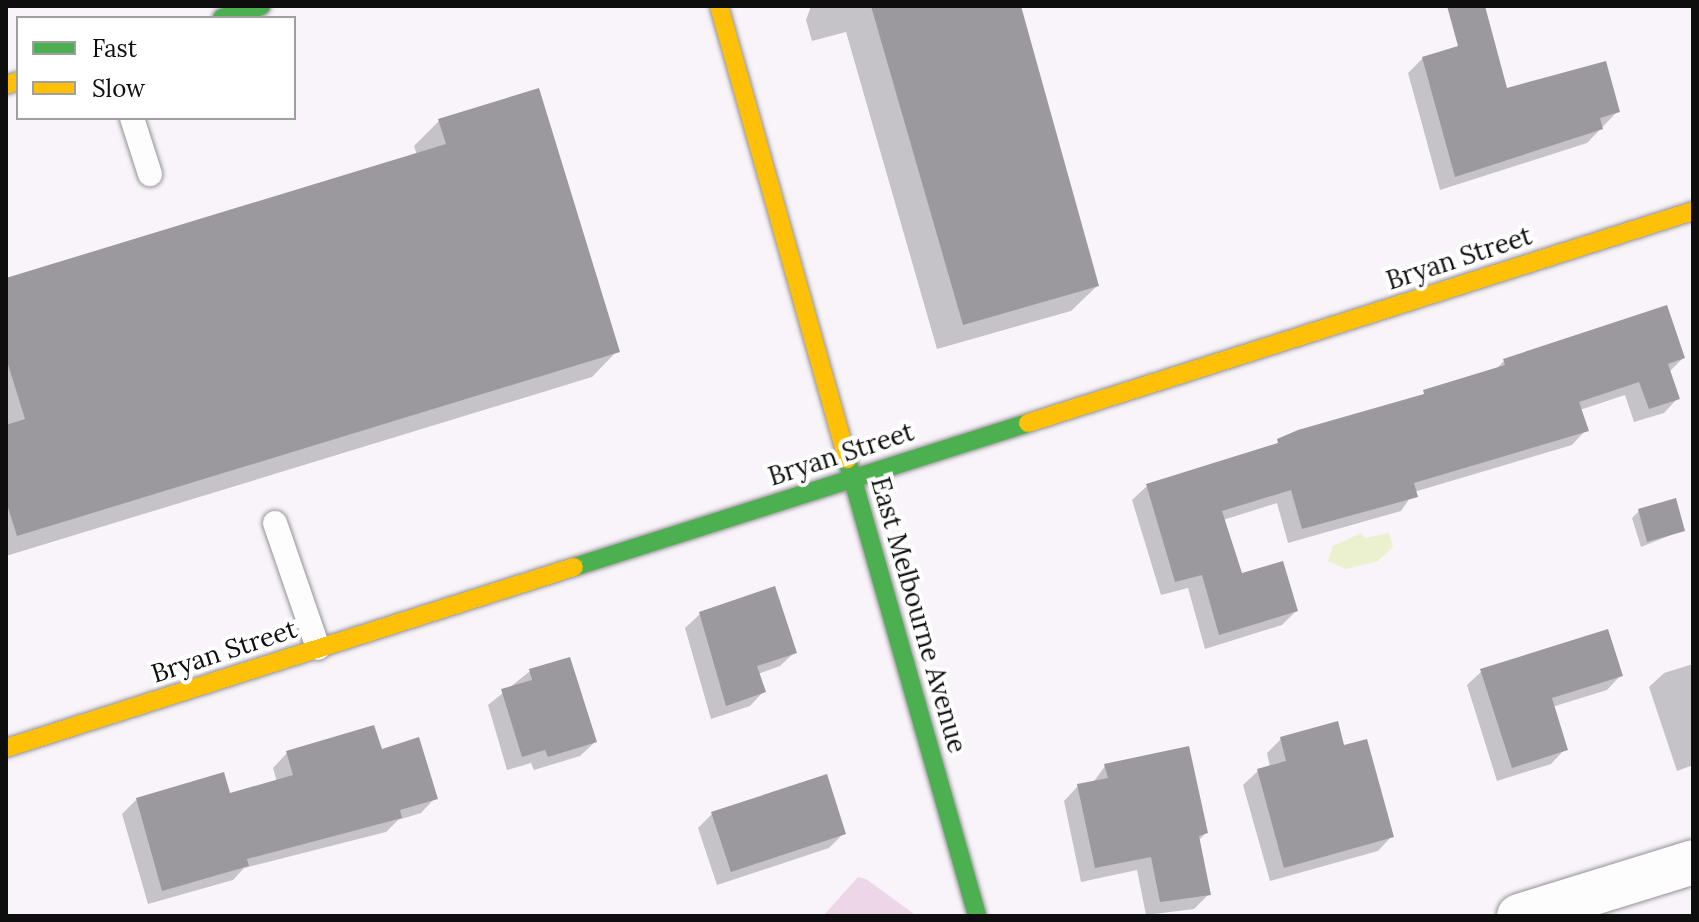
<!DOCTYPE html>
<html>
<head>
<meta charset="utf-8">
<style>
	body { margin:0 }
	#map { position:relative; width:1699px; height:922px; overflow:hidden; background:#f8f4fa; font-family:Lora,serif }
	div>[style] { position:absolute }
	.green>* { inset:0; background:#edd6e8 }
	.water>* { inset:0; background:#ebf0ce }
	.shadow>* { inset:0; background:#0003 }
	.building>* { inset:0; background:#9c999e }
	.roads { filter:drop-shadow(0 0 2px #939294) drop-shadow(0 0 2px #939294) }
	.lane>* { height:24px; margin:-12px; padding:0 12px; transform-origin:12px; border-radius:12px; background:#fefdfe }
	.street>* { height:44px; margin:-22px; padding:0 22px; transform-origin:22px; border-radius:22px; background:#fefdfe }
	.fast>* { height:18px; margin:-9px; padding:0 9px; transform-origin:9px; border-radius:9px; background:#4caf50 }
	.slow>* { height:18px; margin:-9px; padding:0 9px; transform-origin:9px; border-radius:9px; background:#ffc107 }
	span { translate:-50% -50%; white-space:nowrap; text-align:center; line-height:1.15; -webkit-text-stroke:8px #fff; paint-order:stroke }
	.street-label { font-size:26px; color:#0e0e0e }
	.frame { position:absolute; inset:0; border:8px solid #0e0e0e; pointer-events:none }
	.legend { position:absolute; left:16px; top:16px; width:280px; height:104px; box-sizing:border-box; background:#fff; border:2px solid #9f9f9f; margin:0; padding:10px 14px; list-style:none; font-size:24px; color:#0e0e0e }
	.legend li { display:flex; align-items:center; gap:16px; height:40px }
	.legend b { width:40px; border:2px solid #9f9f9f }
</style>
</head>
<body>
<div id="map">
	<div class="green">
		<i style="clip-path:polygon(858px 877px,866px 879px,917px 916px,823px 916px)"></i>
	</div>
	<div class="water">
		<i style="clip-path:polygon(1361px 533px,1365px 538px,1389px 533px,1393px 547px,1378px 561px,1346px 569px,1328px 561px,1333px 546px)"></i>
	</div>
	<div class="shadow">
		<i style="clip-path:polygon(811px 6px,1019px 6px,1097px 286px,1071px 311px,937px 349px,846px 32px,812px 41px,806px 20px)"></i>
		<i style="clip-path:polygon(1423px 58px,1506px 91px,1618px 111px,1587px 143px,1440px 190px,1408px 73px)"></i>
		<i style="clip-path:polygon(439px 121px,617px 351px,592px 377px,6px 556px,6px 281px,417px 155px,414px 146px)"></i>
		<i style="clip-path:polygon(1683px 358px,1669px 372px,1678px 398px,1664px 413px,1634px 422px,1625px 395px,1580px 410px,1586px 430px,1572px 445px,1414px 492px,1401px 511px,1288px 543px,1277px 503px,1223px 520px,1240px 576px,1296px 611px,1282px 625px,1205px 649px,1188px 588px,1161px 595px,1132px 500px,1147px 486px,1417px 398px,1494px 371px,1504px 361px)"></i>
		<i style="clip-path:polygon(1639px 511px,1683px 530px,1641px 547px,1632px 518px)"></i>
		<i style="clip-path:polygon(700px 614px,795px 652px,780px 666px,758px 674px,764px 691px,750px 706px,711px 719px,685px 628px)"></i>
		<i style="clip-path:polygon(1693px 664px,1693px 765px,1677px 771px,1649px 687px,1664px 673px)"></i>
		<i style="clip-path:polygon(530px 671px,595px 742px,580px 756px,534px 770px,531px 763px,507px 770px,488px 705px)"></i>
		<i style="clip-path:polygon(1482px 671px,1621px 675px,1607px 690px,1552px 707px,1565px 749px,1551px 764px,1497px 781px,1467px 685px)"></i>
		<i style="clip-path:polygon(1281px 739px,1343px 747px,1392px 836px,1378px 851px,1270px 881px,1243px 785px,1258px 771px,1270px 767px,1267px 753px)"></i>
		<i style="clip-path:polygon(381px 751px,435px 798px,421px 813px,398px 820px,386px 832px,244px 868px,233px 880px,148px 904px,122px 814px,137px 799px,228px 796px,277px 782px,273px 768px,287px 753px)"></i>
		<i style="clip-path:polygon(1105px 766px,1206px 833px,1198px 841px,1209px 894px,1194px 909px,1146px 915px,1137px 870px,1081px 882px,1064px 801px,1078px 786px,1092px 784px)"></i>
		<i style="clip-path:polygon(712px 814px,844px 833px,829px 848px,717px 885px,698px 828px)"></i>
	</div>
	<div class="building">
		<i style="clip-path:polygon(871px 6px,1021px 6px,1099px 286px,963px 325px)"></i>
		<i style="clip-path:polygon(1447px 6px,1485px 6px,1507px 88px,1606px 61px,1620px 112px,1600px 118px,1603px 129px,1455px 177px,1422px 57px,1458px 46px)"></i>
		<i style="clip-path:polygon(539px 88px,620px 352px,17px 536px,6px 501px,6px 425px,25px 419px,6px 358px,6px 278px,446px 144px,438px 119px)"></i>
		<i style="clip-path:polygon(1667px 305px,1685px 358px,1668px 364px,1680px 399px,1649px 409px,1639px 382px,1579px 402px,1589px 431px,1414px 483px,1418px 497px,1302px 529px,1291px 490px,1222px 511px,1242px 573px,1283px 561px,1298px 611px,1219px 635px,1202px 575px,1175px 582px,1146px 484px,1278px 443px,1277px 439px,1298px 430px,1424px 394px,1423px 390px,1505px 365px,1503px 359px)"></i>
		<i style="clip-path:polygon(1676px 498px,1685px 531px,1647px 542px,1638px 509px)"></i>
		<i style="clip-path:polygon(775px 586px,797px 653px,757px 666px,766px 692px,726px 706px,699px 612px)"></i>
		<i style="clip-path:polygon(1608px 629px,1623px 676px,1552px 698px,1568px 750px,1512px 768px,1480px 669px)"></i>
		<i style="clip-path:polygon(570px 657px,597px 742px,548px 757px,545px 750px,522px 757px,501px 689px,532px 680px,529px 669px)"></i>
		<i style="clip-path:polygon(1338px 721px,1344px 745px,1367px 739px,1394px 837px,1284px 868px,1257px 769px,1286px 761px,1280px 737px)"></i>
		<i style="clip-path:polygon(374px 725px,382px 749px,419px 737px,438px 799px,400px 810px,402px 818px,247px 859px,249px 866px,162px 891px,136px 798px,224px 772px,230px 793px,293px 775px,286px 751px)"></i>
		<i style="clip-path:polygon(1189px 746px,1208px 833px,1199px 836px,1211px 895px,1160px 902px,1151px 857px,1095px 868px,1077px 784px,1108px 778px,1104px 764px)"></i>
		<i style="clip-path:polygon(827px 774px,846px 834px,731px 872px,711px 812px)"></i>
	</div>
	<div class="roads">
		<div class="lane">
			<i style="left:132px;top:118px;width:59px;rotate:72.2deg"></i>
			<i style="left:275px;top:523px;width:132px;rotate:71deg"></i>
		</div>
		<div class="street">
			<i style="left:1519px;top:916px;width:182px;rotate:-17.2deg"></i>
		</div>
		<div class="fast">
			<i style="left:222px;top:18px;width:41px;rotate:-17.1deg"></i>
			<i style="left:847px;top:459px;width:475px;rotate:74.1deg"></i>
			<i style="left:574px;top:567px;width:476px;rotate:-17.6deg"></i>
		</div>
		<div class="slow">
			<i style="left:719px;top:6px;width:471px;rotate:74.2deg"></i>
			<i style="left:6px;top:85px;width:13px;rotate:-18deg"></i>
			<i style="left:1028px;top:423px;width:698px;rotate:-17.68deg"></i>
			<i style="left:6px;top:748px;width:596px;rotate:-17.68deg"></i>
		</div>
	</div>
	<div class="street-label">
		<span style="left:1459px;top:258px;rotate:-18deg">Bryan Street</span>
		<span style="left:841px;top:454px;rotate:-18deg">Bryan Street</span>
		<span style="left:919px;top:615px;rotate:74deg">East Melbourne Avenue</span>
		<span style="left:224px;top:651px;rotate:-18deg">Bryan Street</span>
	</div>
	<div class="frame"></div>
	<ul class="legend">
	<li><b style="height:10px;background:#4caf50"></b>Fast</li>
	<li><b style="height:10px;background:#ffc107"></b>Slow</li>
	</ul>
</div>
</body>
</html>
